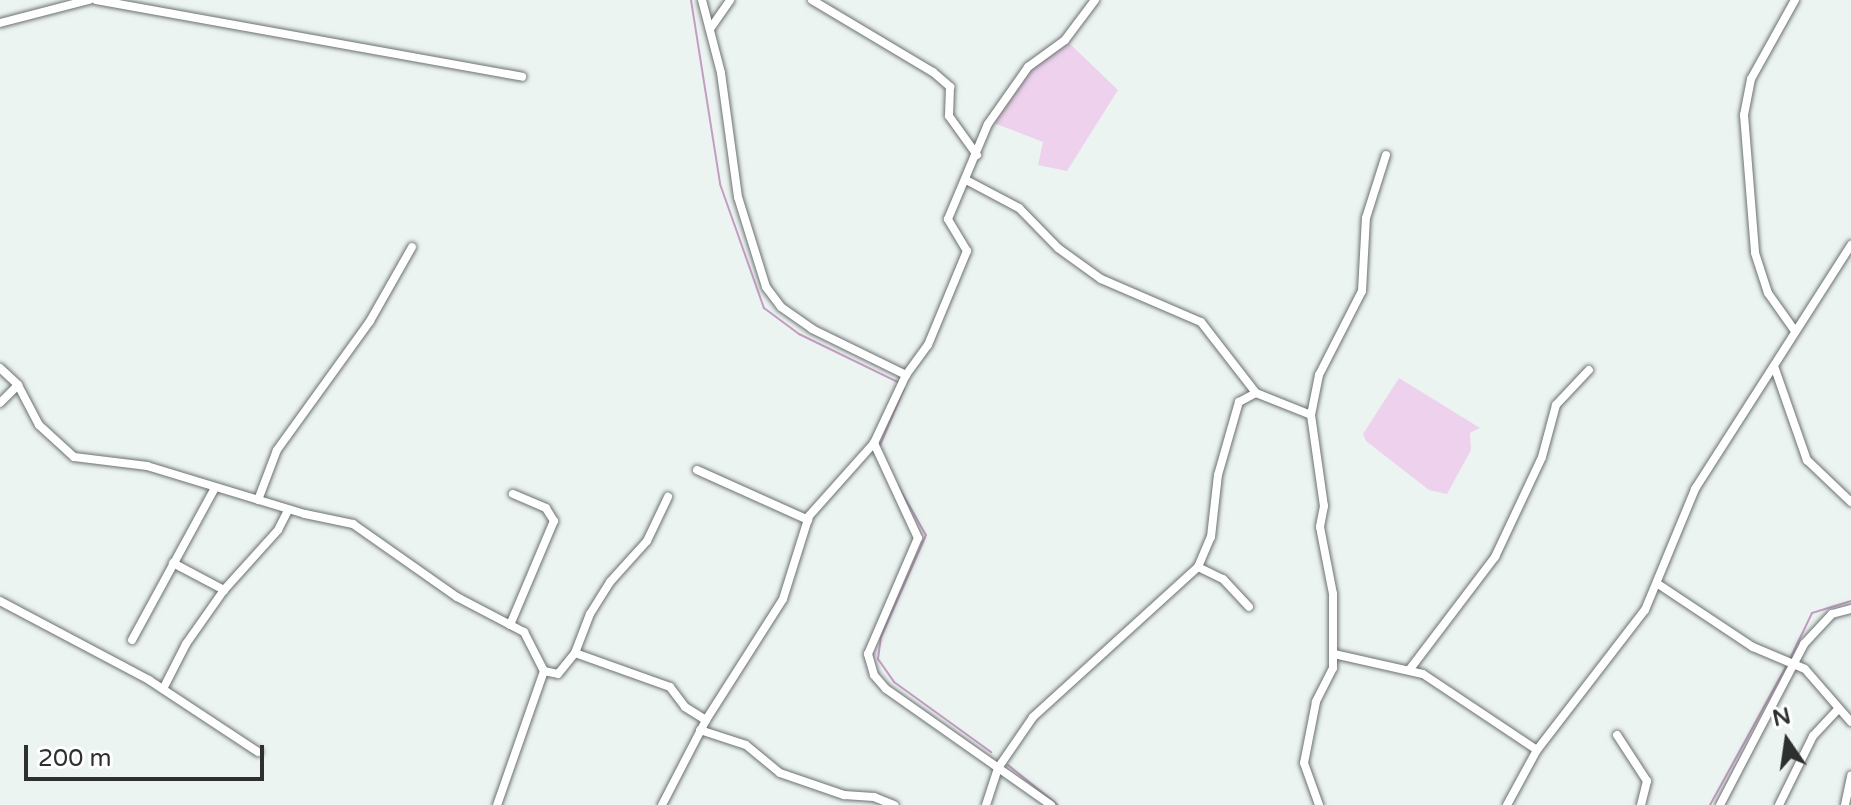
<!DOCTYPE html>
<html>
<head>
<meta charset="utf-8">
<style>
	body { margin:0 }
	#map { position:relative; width:1851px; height:805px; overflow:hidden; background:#ecf4f2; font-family:"Varela Round",sans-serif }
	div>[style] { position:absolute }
	.green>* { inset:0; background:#eed1ed }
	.stream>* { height:2px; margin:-1px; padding:0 1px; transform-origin:1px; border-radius:1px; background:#c39dc1 }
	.roads { filter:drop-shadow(0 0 2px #6b7170) drop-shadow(0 0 2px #6b7170) }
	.street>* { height:8px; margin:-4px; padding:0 4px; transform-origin:4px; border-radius:4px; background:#fff }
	span { translate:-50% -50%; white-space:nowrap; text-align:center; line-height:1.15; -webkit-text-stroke:8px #fff; paint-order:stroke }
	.north { position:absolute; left:1747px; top:701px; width:80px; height:80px; -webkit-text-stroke:6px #fff; paint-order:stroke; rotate:347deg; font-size:22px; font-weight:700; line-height:32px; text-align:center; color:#2d302f }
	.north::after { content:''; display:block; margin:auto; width:28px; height:36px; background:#2d302f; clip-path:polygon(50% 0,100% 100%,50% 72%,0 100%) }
	.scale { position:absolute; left:24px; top:745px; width:240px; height:36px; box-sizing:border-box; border:4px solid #2d302f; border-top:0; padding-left:10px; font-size:24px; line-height:28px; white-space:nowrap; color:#2d302f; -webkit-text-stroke:6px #fff; paint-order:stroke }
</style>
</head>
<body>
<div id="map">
	<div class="green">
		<i style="clip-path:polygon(1069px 43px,1118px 90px,1067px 171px,1038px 165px,1043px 142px,994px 123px,1005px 98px,1031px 68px)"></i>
		<i style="clip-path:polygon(1399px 378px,1480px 428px,1470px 433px,1471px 450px,1447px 494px,1429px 490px,1366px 441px,1363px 434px)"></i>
	</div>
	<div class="stream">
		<i style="left:691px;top:0;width:186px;rotate:81deg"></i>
		<i style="left:720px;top:184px;width:132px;rotate:70.5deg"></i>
		<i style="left:764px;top:308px;width:44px;rotate:36.6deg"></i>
		<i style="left:799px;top:334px;width:110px;rotate:25.9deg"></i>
		<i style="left:880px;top:445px;width:61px;rotate:-66.8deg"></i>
		<i style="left:898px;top:486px;width:56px;rotate:60.3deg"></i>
		<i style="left:926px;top:535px;width:111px;rotate:113.8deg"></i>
		<i style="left:881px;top:637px;width:22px;rotate:98deg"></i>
		<i style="left:878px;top:659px;width:28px;rotate:55deg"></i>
		<i style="left:894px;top:682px;width:120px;rotate:35.8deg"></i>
		<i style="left:1789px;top:661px;width:53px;rotate:-64.4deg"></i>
		<i style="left:1812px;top:613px;width:41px;rotate:-17.1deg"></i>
		<i style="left:1008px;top:765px;width:64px;rotate:38.7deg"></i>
		<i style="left:1710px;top:805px;width:158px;rotate:-61.2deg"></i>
	</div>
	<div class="roads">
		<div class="street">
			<i style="left:96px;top:0;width:433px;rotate:10.2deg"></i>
			<i style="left:702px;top:0;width:75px;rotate:75.4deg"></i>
			<i style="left:721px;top:73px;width:125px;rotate:82.2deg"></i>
			<i style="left:738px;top:197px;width:94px;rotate:72.7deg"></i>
			<i style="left:766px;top:287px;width:25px;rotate:53deg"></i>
			<i style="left:781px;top:307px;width:38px;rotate:35deg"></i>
			<i style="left:812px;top:329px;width:105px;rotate:26.1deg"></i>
			<i style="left:812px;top:0;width:141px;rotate:30.8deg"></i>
			<i style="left:933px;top:72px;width:23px;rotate:41deg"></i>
			<i style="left:950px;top:87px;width:29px;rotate:92deg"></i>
			<i style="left:949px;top:116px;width:48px;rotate:54.3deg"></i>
			<i style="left:1795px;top:0;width:90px;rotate:119.1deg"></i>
			<i style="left:1751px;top:79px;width:37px;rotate:101deg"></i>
			<i style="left:1744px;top:115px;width:138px;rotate:85.4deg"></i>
			<i style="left:1755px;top:253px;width:42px;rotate:72deg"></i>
			<i style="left:1768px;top:293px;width:47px;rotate:54.6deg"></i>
			<i style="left:0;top:23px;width:92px;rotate:-14.5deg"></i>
			<i style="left:710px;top:29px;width:35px;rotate:-55deg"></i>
			<i style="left:968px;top:181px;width:58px;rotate:27.9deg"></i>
			<i style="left:1019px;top:208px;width:56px;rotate:45.7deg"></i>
			<i style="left:1058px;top:248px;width:53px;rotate:35.8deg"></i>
			<i style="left:1101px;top:279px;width:109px;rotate:23.3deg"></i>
			<i style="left:1201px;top:322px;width:90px;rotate:52.2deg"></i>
			<i style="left:1774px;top:366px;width:100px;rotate:70.7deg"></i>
			<i style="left:1807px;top:460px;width:61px;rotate:43.7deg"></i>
			<i style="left:0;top:368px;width:25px;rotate:43deg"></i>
			<i style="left:18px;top:385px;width:45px;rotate:62.3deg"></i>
			<i style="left:39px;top:425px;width:47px;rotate:42.4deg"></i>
			<i style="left:74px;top:457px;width:74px;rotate:7deg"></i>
			<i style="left:147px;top:466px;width:165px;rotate:16.9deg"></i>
			<i style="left:305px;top:514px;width:49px;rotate:11.8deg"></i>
			<i style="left:353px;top:524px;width:127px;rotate:35.1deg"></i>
			<i style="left:457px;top:597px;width:76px;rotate:27.6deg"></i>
			<i style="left:524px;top:632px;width:44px;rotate:62.9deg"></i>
			<i style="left:544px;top:671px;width:142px;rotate:109.3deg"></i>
			<i style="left:0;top:403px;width:25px;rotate:-45deg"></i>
			<i style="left:1311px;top:415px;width:41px;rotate:-78.7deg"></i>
			<i style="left:1319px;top:375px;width:94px;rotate:-62.9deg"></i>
			<i style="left:1362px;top:291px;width:73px;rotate:-86.9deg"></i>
			<i style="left:1366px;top:218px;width:66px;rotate:-72.4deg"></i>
			<i style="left:697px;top:470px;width:122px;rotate:24.2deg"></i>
			<i style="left:258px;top:500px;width:53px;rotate:-69.2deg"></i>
			<i style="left:277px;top:450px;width:159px;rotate:-54.2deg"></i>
			<i style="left:370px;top:321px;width:85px;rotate:-60.4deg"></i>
			<i style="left:173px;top:563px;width:58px;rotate:27.9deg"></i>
			<i style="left:1198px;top:567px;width:28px;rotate:26deg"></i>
			<i style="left:1223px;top:579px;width:38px;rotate:47deg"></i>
			<i style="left:1658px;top:584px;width:114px;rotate:33.6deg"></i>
			<i style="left:1753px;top:647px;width:56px;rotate:22.9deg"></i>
			<i style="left:1805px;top:669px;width:70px;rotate:49deg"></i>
			<i style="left:0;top:601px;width:169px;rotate:27.9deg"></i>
			<i style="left:149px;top:680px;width:131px;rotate:33.4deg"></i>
			<i style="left:510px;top:625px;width:113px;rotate:-67.1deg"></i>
			<i style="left:554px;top:521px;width:15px;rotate:-122deg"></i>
			<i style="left:546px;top:508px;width:36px;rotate:-157deg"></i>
			<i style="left:132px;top:640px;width:173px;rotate:-61.4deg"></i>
			<i style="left:575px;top:653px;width:101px;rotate:19.7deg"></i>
			<i style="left:670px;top:687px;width:25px;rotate:53deg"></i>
			<i style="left:685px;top:707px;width:25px;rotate:32deg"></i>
			<i style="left:1334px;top:654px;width:91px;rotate:12.7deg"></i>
			<i style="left:1423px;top:674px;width:137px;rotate:33.7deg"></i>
			<i style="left:1410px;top:669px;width:141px;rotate:-52.8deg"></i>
			<i style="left:1495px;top:557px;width:110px;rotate:-64.8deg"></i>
			<i style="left:1542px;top:457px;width:54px;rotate:-74.9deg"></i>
			<i style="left:1556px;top:405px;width:48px;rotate:-46.7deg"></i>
			<i style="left:544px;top:671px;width:14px;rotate:12deg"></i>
			<i style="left:558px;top:674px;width:27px;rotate:-51deg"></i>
			<i style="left:575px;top:653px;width:42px;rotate:-69deg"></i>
			<i style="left:590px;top:614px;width:38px;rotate:-58deg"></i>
			<i style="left:610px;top:582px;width:55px;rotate:-47.9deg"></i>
			<i style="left:647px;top:541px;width:49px;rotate:-64.5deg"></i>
			<i style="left:163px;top:689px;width:51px;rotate:-62.9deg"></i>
			<i style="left:186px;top:644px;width:66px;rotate:-54.9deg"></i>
			<i style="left:224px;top:590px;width:81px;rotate:-48deg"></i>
			<i style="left:278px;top:530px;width:22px;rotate:-63deg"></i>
			<i style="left:700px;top:730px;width:48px;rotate:18.1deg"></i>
			<i style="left:746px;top:745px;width:44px;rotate:39.5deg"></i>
			<i style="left:780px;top:773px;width:68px;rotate:19deg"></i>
			<i style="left:844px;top:795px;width:30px;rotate:4deg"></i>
			<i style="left:874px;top:797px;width:22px;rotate:22deg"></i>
			<i style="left:1617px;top:735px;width:55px;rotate:56.9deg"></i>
			<i style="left:1647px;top:781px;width:25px;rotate:104deg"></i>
			<i style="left:662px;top:805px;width:96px;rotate:-62.6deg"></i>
			<i style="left:706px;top:720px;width:143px;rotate:-57.5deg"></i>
			<i style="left:783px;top:599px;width:87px;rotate:-72.6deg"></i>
			<i style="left:809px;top:516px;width:98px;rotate:-48.3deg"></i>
			<i style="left:986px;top:805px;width:39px;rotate:-72deg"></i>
			<i style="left:998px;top:768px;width:62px;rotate:-55.5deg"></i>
			<i style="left:1033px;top:717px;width:223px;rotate:-42.3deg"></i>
			<i style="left:1198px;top:567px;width:33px;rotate:-67deg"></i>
			<i style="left:1211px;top:537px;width:62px;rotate:-83.6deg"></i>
			<i style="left:1218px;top:475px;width:76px;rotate:-74deg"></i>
			<i style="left:1239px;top:402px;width:19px;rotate:-28deg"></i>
			<i style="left:1256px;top:393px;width:59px;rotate:21.8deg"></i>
			<i style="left:1311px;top:415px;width:92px;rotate:81.9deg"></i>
			<i style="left:1324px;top:506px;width:21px;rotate:101deg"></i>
			<i style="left:1320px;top:527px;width:68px;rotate:79deg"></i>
			<i style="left:1333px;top:594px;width:74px;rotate:90deg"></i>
			<i style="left:1333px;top:668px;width:38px;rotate:117deg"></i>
			<i style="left:1316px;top:702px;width:62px;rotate:101.1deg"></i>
			<i style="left:1304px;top:763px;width:45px;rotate:70.3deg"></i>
			<i style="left:1051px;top:805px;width:202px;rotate:-144.9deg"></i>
			<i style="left:886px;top:689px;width:18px;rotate:-131deg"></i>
			<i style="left:874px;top:675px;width:22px;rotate:-106deg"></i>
			<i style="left:868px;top:654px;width:126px;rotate:-66.7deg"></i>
			<i style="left:918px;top:538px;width:105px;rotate:-114.9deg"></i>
			<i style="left:874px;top:443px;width:75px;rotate:-64.8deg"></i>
			<i style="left:906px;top:375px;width:37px;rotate:-54deg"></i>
			<i style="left:928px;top:345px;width:102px;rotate:-67.5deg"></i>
			<i style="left:967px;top:251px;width:37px;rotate:-121deg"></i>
			<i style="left:948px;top:219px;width:103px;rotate:-67.2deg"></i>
			<i style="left:988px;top:124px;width:70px;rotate:-54.9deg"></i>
			<i style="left:1028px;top:67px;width:46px;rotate:-36.1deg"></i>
			<i style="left:1065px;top:40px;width:50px;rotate:-53.1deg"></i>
			<i style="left:1507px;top:805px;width:63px;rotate:-61.4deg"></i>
			<i style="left:1537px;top:750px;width:177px;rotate:-52.4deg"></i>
			<i style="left:1645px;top:610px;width:131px;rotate:-67.5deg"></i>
			<i style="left:1695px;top:489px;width:290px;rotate:-57.4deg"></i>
			<i style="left:1720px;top:805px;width:182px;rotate:-62.4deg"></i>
			<i style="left:1804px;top:644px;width:41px;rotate:-47deg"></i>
			<i style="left:1832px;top:614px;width:20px;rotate:-15deg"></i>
			<i style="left:1779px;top:805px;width:77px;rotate:-63.8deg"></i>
			<i style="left:1813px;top:736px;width:37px;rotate:-47deg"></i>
			<i style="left:1845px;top:805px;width:30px;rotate:-78deg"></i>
		</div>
	</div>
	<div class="north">N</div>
	<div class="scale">200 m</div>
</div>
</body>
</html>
